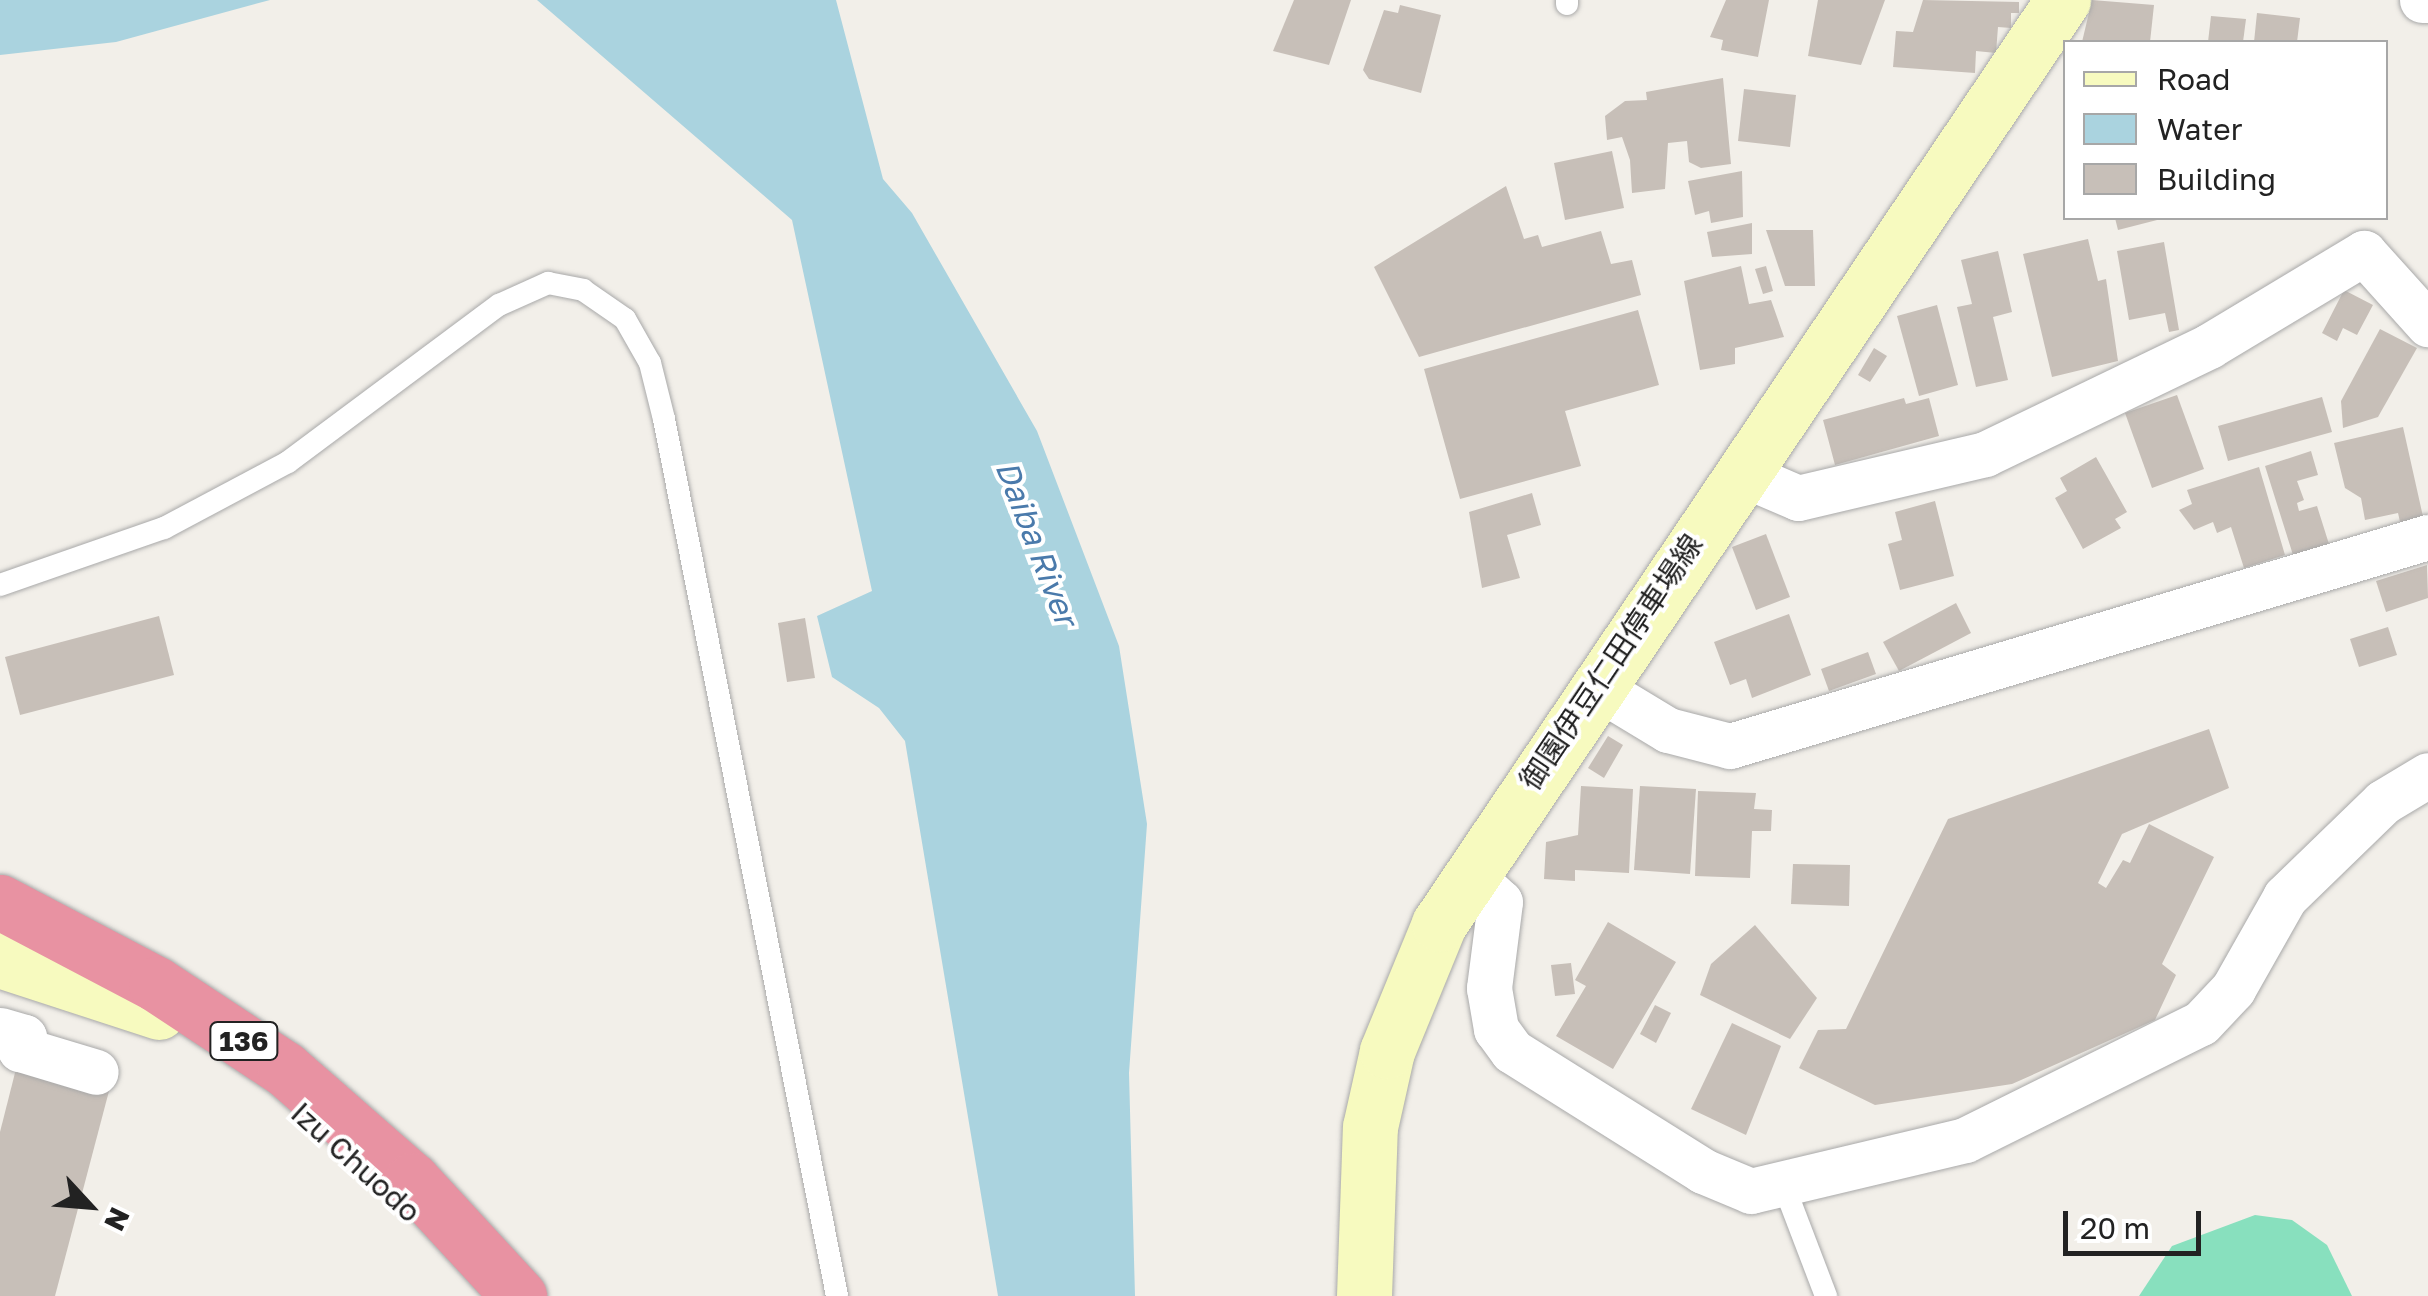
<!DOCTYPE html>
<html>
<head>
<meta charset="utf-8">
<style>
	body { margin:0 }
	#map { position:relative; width:2428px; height:1296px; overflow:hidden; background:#f2efe9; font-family:"Golos Text","Noto Sans JP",sans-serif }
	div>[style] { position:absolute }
	.pitch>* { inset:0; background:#88e0be }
	.water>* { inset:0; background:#aad3df }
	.building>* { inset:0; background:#c7bfb8 }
	.roads { filter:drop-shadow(0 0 2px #a9a9a9) drop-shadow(0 0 2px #a9a9a9) }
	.lane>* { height:22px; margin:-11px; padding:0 11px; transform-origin:11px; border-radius:11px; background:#fff }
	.street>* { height:45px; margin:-22.5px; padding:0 22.5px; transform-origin:22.5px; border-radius:22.5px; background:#fff }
	.secondary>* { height:55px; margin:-27.5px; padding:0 27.5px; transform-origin:27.5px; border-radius:27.5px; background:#f7fabf }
	.highway>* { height:55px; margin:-27.5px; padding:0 27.5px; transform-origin:27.5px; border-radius:27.5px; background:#e892a2 }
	span { translate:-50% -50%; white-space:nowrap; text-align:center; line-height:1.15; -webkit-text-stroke:8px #fff; paint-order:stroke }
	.shield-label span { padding:2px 8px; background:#fff; border:2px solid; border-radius:8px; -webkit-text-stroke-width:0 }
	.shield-label { font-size:28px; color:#222; font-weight:700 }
	.street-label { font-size:30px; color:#222 }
	.water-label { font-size:32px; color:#4a7aab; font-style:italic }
	.legend { position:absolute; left:2063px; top:40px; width:325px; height:180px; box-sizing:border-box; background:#fff; border:2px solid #a7a7a7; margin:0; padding:12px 18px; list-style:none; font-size:30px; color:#222 }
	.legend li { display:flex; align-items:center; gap:20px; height:50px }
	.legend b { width:50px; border:2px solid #a7a7a7 }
	.north { position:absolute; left:40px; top:1156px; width:100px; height:100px; -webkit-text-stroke:8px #fff; paint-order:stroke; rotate:116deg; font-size:28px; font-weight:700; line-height:40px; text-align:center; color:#222 }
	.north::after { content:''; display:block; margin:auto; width:35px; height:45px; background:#222; clip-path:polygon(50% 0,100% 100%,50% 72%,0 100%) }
	.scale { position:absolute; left:2063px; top:1211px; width:138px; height:45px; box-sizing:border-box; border:5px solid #222; border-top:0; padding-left:12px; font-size:30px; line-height:35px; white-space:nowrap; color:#222; -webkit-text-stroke:8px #fff; paint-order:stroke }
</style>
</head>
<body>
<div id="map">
	<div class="pitch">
		<i style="clip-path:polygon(2255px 1215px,2292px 1220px,2327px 1245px,2352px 1296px,2139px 1296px,2172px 1246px)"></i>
	</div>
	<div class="water">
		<i style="clip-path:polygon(0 0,270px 0,116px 42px,0 55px)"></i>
		<i style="clip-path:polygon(537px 0,836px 0,883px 179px,912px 213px,1037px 431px,1119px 646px,1147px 824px,1129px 1073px,1135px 1296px,998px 1296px,905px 741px,879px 708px,832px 677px,817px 616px,872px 591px,792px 220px)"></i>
	</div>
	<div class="building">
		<i style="clip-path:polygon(1294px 0,1351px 0,1329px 65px,1273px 51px)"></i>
		<i style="clip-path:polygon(1726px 0,1769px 0,1758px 57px,1721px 50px,1723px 40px,1710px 37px)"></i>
		<i style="clip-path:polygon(1818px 0,1885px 0,1861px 65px,1808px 56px)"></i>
		<i style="clip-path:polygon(1923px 0,2019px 2px,2019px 13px,2011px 13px,2011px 28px,1998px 27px,1996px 53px,1976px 51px,1975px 73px,1893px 67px,1896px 31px,1913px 32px)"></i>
		<i style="clip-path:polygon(2092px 0,2154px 5px,2150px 42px,2082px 42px)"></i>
		<i style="clip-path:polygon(1400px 5px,1441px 15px,1421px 93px,1369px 79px,1363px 70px,1384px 10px,1398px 13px)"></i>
		<i style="clip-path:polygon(2257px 13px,2300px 18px,2297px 42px,2254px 42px)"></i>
		<i style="clip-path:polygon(2211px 16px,2246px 19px,2243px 42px,2208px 42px)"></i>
		<i style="clip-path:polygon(1723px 78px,1731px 164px,1701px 168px,1689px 162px,1687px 141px,1668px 143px,1665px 189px,1632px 193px,1630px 160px,1622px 137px,1607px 140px,1605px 116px,1625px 101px,1647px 100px,1646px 92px)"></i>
		<i style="clip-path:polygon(1744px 89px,1796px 95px,1790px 147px,1738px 141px)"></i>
		<i style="clip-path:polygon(1612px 151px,1624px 208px,1565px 220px,1554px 163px)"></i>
		<i style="clip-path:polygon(1742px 171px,1743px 217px,1711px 223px,1709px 211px,1695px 215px,1688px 181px)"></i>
		<i style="clip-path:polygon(1506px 186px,1524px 239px,1538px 235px,1542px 247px,1601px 231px,1611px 264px,1632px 260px,1641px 295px,1419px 357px,1374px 267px)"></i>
		<i style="clip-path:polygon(2115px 218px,2161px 218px,2161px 219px,2118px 230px)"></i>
		<i style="clip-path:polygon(1752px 223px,1752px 254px,1712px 257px,1707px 232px)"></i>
		<i style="clip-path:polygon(1766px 230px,1813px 230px,1815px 286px,1785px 286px)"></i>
		<i style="clip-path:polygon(2088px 239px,2098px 281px,2106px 279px,2118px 361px,2052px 377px,2023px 254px)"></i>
		<i style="clip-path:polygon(2164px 242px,2179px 330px,2169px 332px,2165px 313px,2129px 320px,2117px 251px)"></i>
		<i style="clip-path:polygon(1998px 251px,2012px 312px,1993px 317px,2008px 380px,1976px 387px,1957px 307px,1972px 304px,1961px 260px)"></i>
		<i style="clip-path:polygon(1741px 266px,1749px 304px,1771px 300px,1784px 337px,1735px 348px,1735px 364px,1700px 370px,1684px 281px)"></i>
		<i style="clip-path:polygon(1766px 266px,1773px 291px,1763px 294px,1755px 269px)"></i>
		<i style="clip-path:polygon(2344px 290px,2373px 305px,2357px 335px,2343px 328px,2337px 341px,2322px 333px)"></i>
		<i style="clip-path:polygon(1937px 305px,1958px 385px,1919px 396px,1897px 316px)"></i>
		<i style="clip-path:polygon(1638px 310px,1659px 385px,1565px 411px,1581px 466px,1460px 499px,1424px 369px)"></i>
		<i style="clip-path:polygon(2380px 329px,2417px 348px,2378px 417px,2343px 428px,2341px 401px)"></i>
		<i style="clip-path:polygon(1874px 348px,1887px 356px,1870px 382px,1858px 375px)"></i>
		<i style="clip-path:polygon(2177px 395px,2204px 469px,2152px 488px,2125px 413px)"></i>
		<i style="clip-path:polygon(2322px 397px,2332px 432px,2228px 461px,2218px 426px)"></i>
		<i style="clip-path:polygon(1904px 398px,1906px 404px,1929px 398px,1939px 436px,1835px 465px,1823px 420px)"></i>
		<i style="clip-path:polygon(2403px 427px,2424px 521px,2401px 526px,2398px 513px,2365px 520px,2361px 498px,2345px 488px,2334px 443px)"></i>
		<i style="clip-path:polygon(2311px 451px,2318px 475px,2297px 481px,2304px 500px,2297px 503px,2299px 511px,2317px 506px,2329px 544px,2293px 555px,2265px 466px)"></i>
		<i style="clip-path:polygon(2096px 457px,2127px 512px,2115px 519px,2121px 528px,2083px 549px,2055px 498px,2067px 491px,2060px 478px)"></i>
		<i style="clip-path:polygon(2259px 467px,2285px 555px,2244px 568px,2231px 527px,2217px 533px,2213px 522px,2194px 530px,2179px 510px,2192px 504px,2187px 490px)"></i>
		<i style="clip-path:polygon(1532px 493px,1541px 525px,1507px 535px,1520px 578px,1482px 588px,1469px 512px)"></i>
		<i style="clip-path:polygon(1935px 501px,1954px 576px,1900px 590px,1888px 544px,1902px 540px,1895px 512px)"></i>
		<i style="clip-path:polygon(1766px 534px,1790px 597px,1756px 610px,1732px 547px)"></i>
		<i style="clip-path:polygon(2427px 565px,2428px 598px,2386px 612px,2376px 581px)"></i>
		<i style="clip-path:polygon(1956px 603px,1971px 633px,1899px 671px,1883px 642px)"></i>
		<i style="clip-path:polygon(1789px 614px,1811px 675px,1752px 698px,1746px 679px,1730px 685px,1714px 642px)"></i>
		<i style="clip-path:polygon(159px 616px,174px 675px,20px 715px,5px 657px)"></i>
		<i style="clip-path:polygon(805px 618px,815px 678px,787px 682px,778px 623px)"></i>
		<i style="clip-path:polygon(2388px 627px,2397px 655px,2359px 667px,2350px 639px)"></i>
		<i style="clip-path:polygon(1868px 652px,1876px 674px,1829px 691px,1821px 669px)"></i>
		<i style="clip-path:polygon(2209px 729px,2229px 788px,2122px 834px,2098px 883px,2106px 888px,2123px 860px,2130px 863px,2149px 824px,2214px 857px,2162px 964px,2176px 975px,2155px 1020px,2012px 1084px,1875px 1105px,1799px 1068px,1818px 1030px,1846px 1029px,1948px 819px)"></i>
		<i style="clip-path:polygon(1608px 736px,1623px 745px,1604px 778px,1588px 768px)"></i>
		<i style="clip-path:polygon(1581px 786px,1633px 789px,1629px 873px,1575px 870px,1575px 881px,1544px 879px,1546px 842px,1578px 835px)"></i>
		<i style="clip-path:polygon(1640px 786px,1696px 789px,1690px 874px,1634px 870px)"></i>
		<i style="clip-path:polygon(1698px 791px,1756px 793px,1754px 809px,1772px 810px,1771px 831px,1752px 831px,1750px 878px,1695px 876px)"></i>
		<i style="clip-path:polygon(1793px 864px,1850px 865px,1849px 906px,1791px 904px)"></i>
		<i style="clip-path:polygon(1608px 922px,1676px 962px,1613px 1069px,1556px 1036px,1586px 986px,1575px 980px)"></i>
		<i style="clip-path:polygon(1755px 925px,1817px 998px,1790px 1039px,1700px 995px,1711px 964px)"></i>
		<i style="clip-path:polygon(1571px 963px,1575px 994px,1555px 996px,1551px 965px)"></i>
		<i style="clip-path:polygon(1655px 1005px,1671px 1013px,1656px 1043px,1640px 1034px)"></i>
		<i style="clip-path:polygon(1732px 1023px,1781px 1046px,1746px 1135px,1691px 1109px)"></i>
		<i style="clip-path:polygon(18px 1061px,109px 1091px,55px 1296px,0 1296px,0 1132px)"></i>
	</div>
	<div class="roads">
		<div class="lane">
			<i style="left:1567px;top:4px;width:4px;rotate:-90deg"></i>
			<i style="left:0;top:585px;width:174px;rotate:-19.2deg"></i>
			<i style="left:164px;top:528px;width:140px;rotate:-28deg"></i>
			<i style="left:288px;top:462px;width:263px;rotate:-36.7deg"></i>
			<i style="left:499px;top:305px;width:54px;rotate:-24.2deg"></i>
			<i style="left:548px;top:283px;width:36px;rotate:11deg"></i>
			<i style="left:583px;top:290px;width:51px;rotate:34.6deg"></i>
			<i style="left:625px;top:319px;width:51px;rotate:60.4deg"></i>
			<i style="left:650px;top:363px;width:58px;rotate:76deg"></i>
			<i style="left:664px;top:419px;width:894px;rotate:78.84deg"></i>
			<i style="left:1784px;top:1186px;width:118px;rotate:69.1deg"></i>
		</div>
		<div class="street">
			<i style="left:2422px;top:0;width:6px"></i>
			<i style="left:1740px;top:473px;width:63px;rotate:23.3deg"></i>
			<i style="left:1798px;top:498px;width:192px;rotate:-13.2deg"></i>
			<i style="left:1985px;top:454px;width:249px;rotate:-25.7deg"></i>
			<i style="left:2209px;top:346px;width:181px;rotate:-31deg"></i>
			<i style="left:2364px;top:253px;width:96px;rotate:48deg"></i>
			<i style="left:1595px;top:686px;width:85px;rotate:31.1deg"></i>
			<i style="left:1668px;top:730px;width:64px;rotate:14.5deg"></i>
			<i style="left:1730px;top:746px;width:729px;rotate:-16.67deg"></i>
			<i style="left:1468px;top:873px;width:43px;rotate:42.2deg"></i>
			<i style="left:1500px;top:902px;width:87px;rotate:97.3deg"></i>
			<i style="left:1489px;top:988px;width:42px;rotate:80.3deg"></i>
			<i style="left:1496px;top:1029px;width:27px;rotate:54deg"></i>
			<i style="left:1512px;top:1051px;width:226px;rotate:32.1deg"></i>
			<i style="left:1703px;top:1171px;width:52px;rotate:22.6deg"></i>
			<i style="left:1751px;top:1191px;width:220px;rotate:-13.4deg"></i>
			<i style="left:1965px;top:1140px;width:263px;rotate:-26.4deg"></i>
			<i style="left:2201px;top:1023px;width:47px;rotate:-46.7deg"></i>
			<i style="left:2233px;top:989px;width:106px;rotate:-60.5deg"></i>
			<i style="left:2285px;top:897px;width:136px;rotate:-44.1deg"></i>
			<i style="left:2383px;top:802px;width:52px;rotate:-31deg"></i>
			<i style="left:0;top:1030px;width:25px;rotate:16deg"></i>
			<i style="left:24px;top:1037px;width:13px;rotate:108deg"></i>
			<i style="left:20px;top:1049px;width:79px;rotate:16.8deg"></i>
		</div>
		<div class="secondary">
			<i style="left:0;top:960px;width:167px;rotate:18.1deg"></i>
			<i style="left:1364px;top:1296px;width:169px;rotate:-88deg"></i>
			<i style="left:1370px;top:1127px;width:78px;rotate:-77.4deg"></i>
			<i style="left:1387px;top:1051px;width:137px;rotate:-67.7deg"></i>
			<i style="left:1439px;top:924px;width:1115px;rotate:-55.97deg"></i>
		</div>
		<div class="highway">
			<i style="left:0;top:902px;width:176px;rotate:27.7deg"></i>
			<i style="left:156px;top:984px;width:154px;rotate:33.4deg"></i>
			<i style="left:285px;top:1069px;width:169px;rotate:41.2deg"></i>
			<i style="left:412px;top:1180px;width:158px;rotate:47.3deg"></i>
		</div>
	</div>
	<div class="shield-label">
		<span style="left:244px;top:1041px">136</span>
	</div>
	<div class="street-label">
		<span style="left:1611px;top:662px;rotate:-56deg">御園伊豆仁田停車場線</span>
		<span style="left:356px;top:1162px;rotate:42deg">Izu Chuodo</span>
	</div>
	<div class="water-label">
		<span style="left:1037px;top:543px;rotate:69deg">Daiba River</span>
	</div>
	<ul class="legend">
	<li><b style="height:12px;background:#f7fabf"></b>Road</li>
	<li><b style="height:28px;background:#aad3df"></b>Water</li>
	<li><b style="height:28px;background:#c7bfb8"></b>Building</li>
	</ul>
	<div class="north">N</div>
	<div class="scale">20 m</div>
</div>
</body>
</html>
